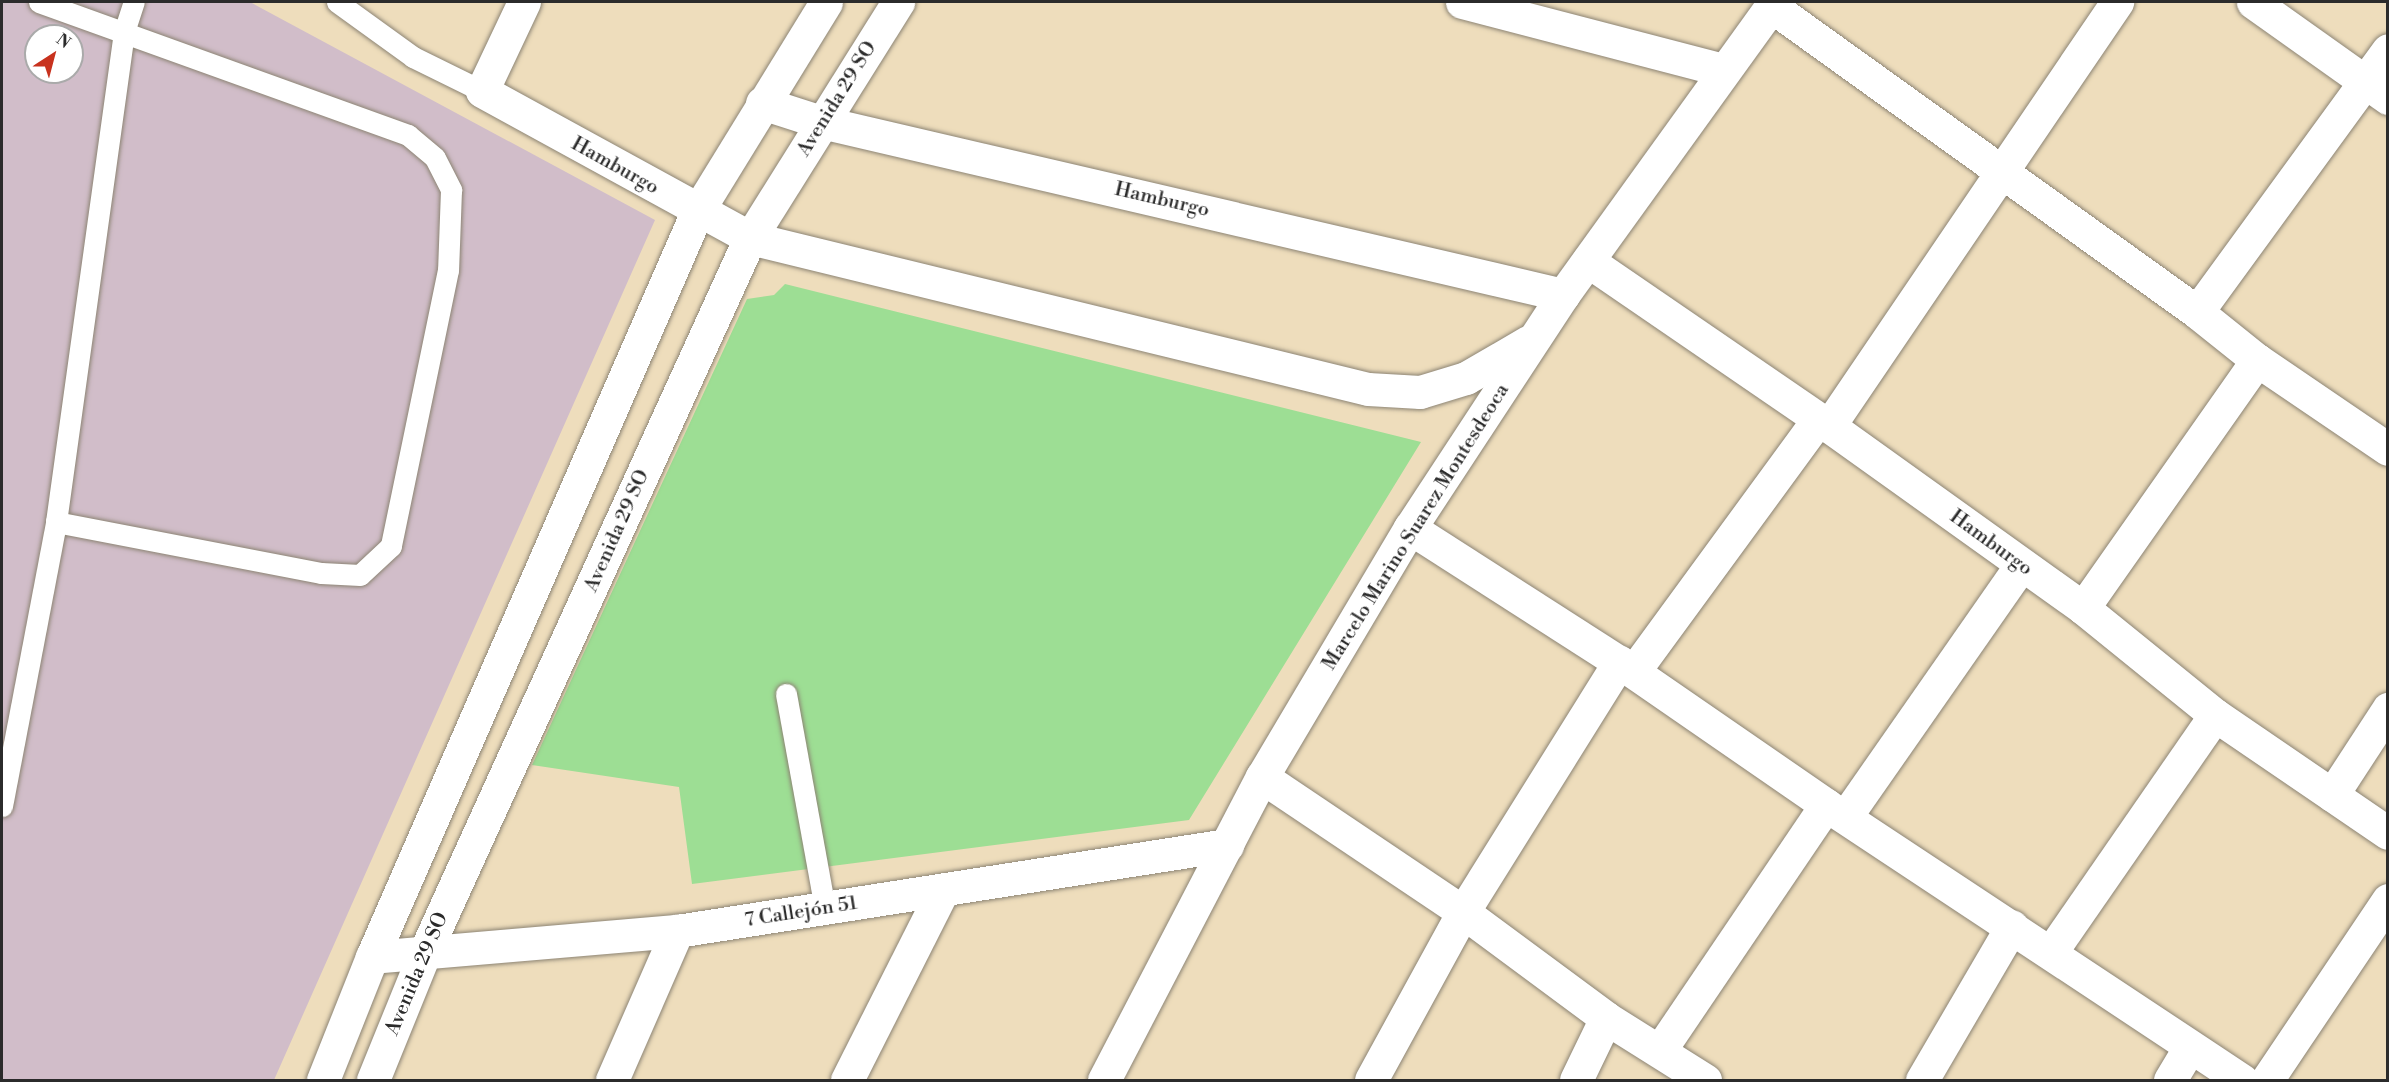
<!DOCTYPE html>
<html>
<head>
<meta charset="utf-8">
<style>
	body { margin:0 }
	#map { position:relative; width:2389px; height:1082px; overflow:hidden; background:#eeddbc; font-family:"Libre Bodoni",serif }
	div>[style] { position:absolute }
	.industrial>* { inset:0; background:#d1bdc9 }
	.green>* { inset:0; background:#9dde94 }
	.roads { filter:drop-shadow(0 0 2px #8c8474) drop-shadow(0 0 2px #8c8474) }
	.service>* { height:21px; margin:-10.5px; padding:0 10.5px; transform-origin:10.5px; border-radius:10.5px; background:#fff }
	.minor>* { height:33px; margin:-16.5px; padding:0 16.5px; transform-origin:16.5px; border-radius:16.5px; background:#fff }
	.tertiary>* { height:33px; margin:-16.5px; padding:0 16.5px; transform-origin:16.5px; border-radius:16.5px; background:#fff }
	span { translate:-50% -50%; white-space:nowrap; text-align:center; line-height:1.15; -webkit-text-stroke:4.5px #fff; paint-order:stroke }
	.street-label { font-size:20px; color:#2b2b2b }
	.frame { position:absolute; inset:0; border:3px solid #2b2b2b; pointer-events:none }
	.north { position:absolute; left:24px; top:24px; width:60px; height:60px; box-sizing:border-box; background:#fff; border:2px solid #aaa; border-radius:50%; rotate:36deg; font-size:16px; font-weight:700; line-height:24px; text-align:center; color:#2b2b2b }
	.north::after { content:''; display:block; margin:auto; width:21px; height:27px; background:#c8321e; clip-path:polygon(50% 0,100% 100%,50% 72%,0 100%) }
</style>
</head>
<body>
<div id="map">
	<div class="industrial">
		<i style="clip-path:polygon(evenodd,2px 2px,250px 2px,655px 220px,274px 1080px,2px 1080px,2px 2px,36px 36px,72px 36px,72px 72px,36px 72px,36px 36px)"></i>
	</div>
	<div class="green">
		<i style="clip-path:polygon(785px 284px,1421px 442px,1189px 820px,692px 884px,679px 787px,532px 765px,747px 299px,774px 295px)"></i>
	</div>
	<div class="roads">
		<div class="service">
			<i style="left:39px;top:2px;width:392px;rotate:19.8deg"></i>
			<i style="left:408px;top:135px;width:35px;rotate:40deg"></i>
			<i style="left:435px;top:158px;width:36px;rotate:63deg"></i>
			<i style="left:451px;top:190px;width:80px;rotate:92.1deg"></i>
			<i style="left:448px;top:270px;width:282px;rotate:101.7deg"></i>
			<i style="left:391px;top:546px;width:42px;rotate:136.9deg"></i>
			<i style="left:360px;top:575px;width:39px;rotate:-177deg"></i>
			<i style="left:321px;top:573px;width:270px;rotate:-169.1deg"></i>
			<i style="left:337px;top:2px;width:94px;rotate:35.9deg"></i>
			<i style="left:413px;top:57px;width:77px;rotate:26.2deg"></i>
			<i style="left:786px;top:694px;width:219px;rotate:79.7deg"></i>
			<i style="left:2px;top:806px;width:289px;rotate:-79.2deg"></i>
			<i style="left:56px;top:522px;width:495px;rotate:-82.1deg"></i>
			<i style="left:124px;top:32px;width:32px;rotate:-72deg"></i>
		</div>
		<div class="minor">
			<i style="left:524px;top:2px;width:98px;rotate:115.3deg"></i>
			<i style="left:482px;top:91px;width:306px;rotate:28.7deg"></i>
			<i style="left:750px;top:238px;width:636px;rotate:13.73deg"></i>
			<i style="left:1368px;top:389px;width:52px;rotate:3.3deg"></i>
			<i style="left:1420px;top:392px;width:48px;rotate:-16.9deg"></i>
			<i style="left:1466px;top:378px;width:72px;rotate:-30.1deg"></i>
			<i style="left:1462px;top:2px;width:270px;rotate:14.6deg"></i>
			<i style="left:2253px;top:2px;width:166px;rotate:35.4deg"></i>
			<i style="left:1771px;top:6px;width:525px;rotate:35.69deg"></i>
			<i style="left:2197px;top:312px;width:77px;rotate:38.7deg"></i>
			<i style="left:2257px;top:360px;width:158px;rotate:34.2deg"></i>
			<i style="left:762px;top:103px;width:62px;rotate:17.9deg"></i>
			<i style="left:821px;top:122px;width:762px;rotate:13.12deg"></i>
			<i style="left:1588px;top:261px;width:292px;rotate:34.4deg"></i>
			<i style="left:1829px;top:426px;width:312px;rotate:35.6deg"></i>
			<i style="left:2083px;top:608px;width:170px;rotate:39deg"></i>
			<i style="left:2215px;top:715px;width:209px;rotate:34.3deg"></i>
			<i style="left:2197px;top:312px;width:324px;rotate:-53.9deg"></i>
			<i style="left:1829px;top:426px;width:513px;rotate:-55.81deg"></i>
			<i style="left:1410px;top:528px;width:248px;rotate:32.7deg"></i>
			<i style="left:1619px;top:662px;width:252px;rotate:34.6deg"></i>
			<i style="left:1826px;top:805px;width:499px;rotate:33.5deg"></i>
			<i style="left:2083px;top:608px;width:303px;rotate:-54.9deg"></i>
			<i style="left:1634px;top:671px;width:311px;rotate:-53.8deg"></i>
			<i style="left:1262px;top:777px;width:242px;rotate:33.9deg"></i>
			<i style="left:1463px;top:912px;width:178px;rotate:36.5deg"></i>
			<i style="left:1606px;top:1018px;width:117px;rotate:32.1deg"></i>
			<i style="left:2332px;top:795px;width:103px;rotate:-56.9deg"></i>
			<i style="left:1846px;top:816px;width:306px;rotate:-55.1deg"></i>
			<i style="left:2051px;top:952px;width:288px;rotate:-55.3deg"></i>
			<i style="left:372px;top:957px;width:306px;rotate:-4.9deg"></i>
			<i style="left:677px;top:931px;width:557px;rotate:-8.89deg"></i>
			<i style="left:1660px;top:1050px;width:296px;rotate:-55.9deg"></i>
			<i style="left:612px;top:1080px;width:163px;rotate:-66.4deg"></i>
			<i style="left:847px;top:1080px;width:213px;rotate:-63.2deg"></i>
			<i style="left:1104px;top:1080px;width:342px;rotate:-62.5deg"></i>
			<i style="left:1262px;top:777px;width:290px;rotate:-59.3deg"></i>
			<i style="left:1410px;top:528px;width:279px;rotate:-56.7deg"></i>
			<i style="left:1563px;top:295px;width:361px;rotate:-54.2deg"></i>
			<i style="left:1371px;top:1080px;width:192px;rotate:-61.3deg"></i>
			<i style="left:1463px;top:912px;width:295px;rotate:-58deg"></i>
			<i style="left:1576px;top:1080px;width:69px;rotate:-64.2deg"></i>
			<i style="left:1922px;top:1080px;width:178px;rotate:-59.7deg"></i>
			<i style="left:2170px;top:1080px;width:39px;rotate:-59deg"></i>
			<i style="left:2267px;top:1080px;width:217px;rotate:-56.1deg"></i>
		</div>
		<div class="tertiary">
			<i style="left:323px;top:1080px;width:132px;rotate:-68.3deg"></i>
			<i style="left:372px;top:957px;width:813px;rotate:-66.43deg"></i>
			<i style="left:697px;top:212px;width:246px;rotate:-58.4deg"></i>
			<i style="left:373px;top:1080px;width:138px;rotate:-67.9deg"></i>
			<i style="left:425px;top:952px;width:784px;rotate:-65.53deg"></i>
			<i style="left:750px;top:238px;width:279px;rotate:-57.9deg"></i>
		</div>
	</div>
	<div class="street-label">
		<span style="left:837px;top:99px;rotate:-58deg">Avenida 29 SO</span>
		<span style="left:615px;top:166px;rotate:29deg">Hamburgo</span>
		<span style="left:1162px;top:200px;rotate:13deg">Hamburgo</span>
		<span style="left:1416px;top:527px;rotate:-58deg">Marcelo Marino Suarez Montesdeoca</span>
		<span style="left:617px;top:531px;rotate:-66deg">Avenida 29 SO</span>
		<span style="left:1991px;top:543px;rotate:36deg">Hamburgo</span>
		<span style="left:801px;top:912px;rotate:-9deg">7 Callejón 51</span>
		<span style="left:417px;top:974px;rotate:-67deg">Avenida 29 SO</span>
	</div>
	<div class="frame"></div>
	<div class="north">N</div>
</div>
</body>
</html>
